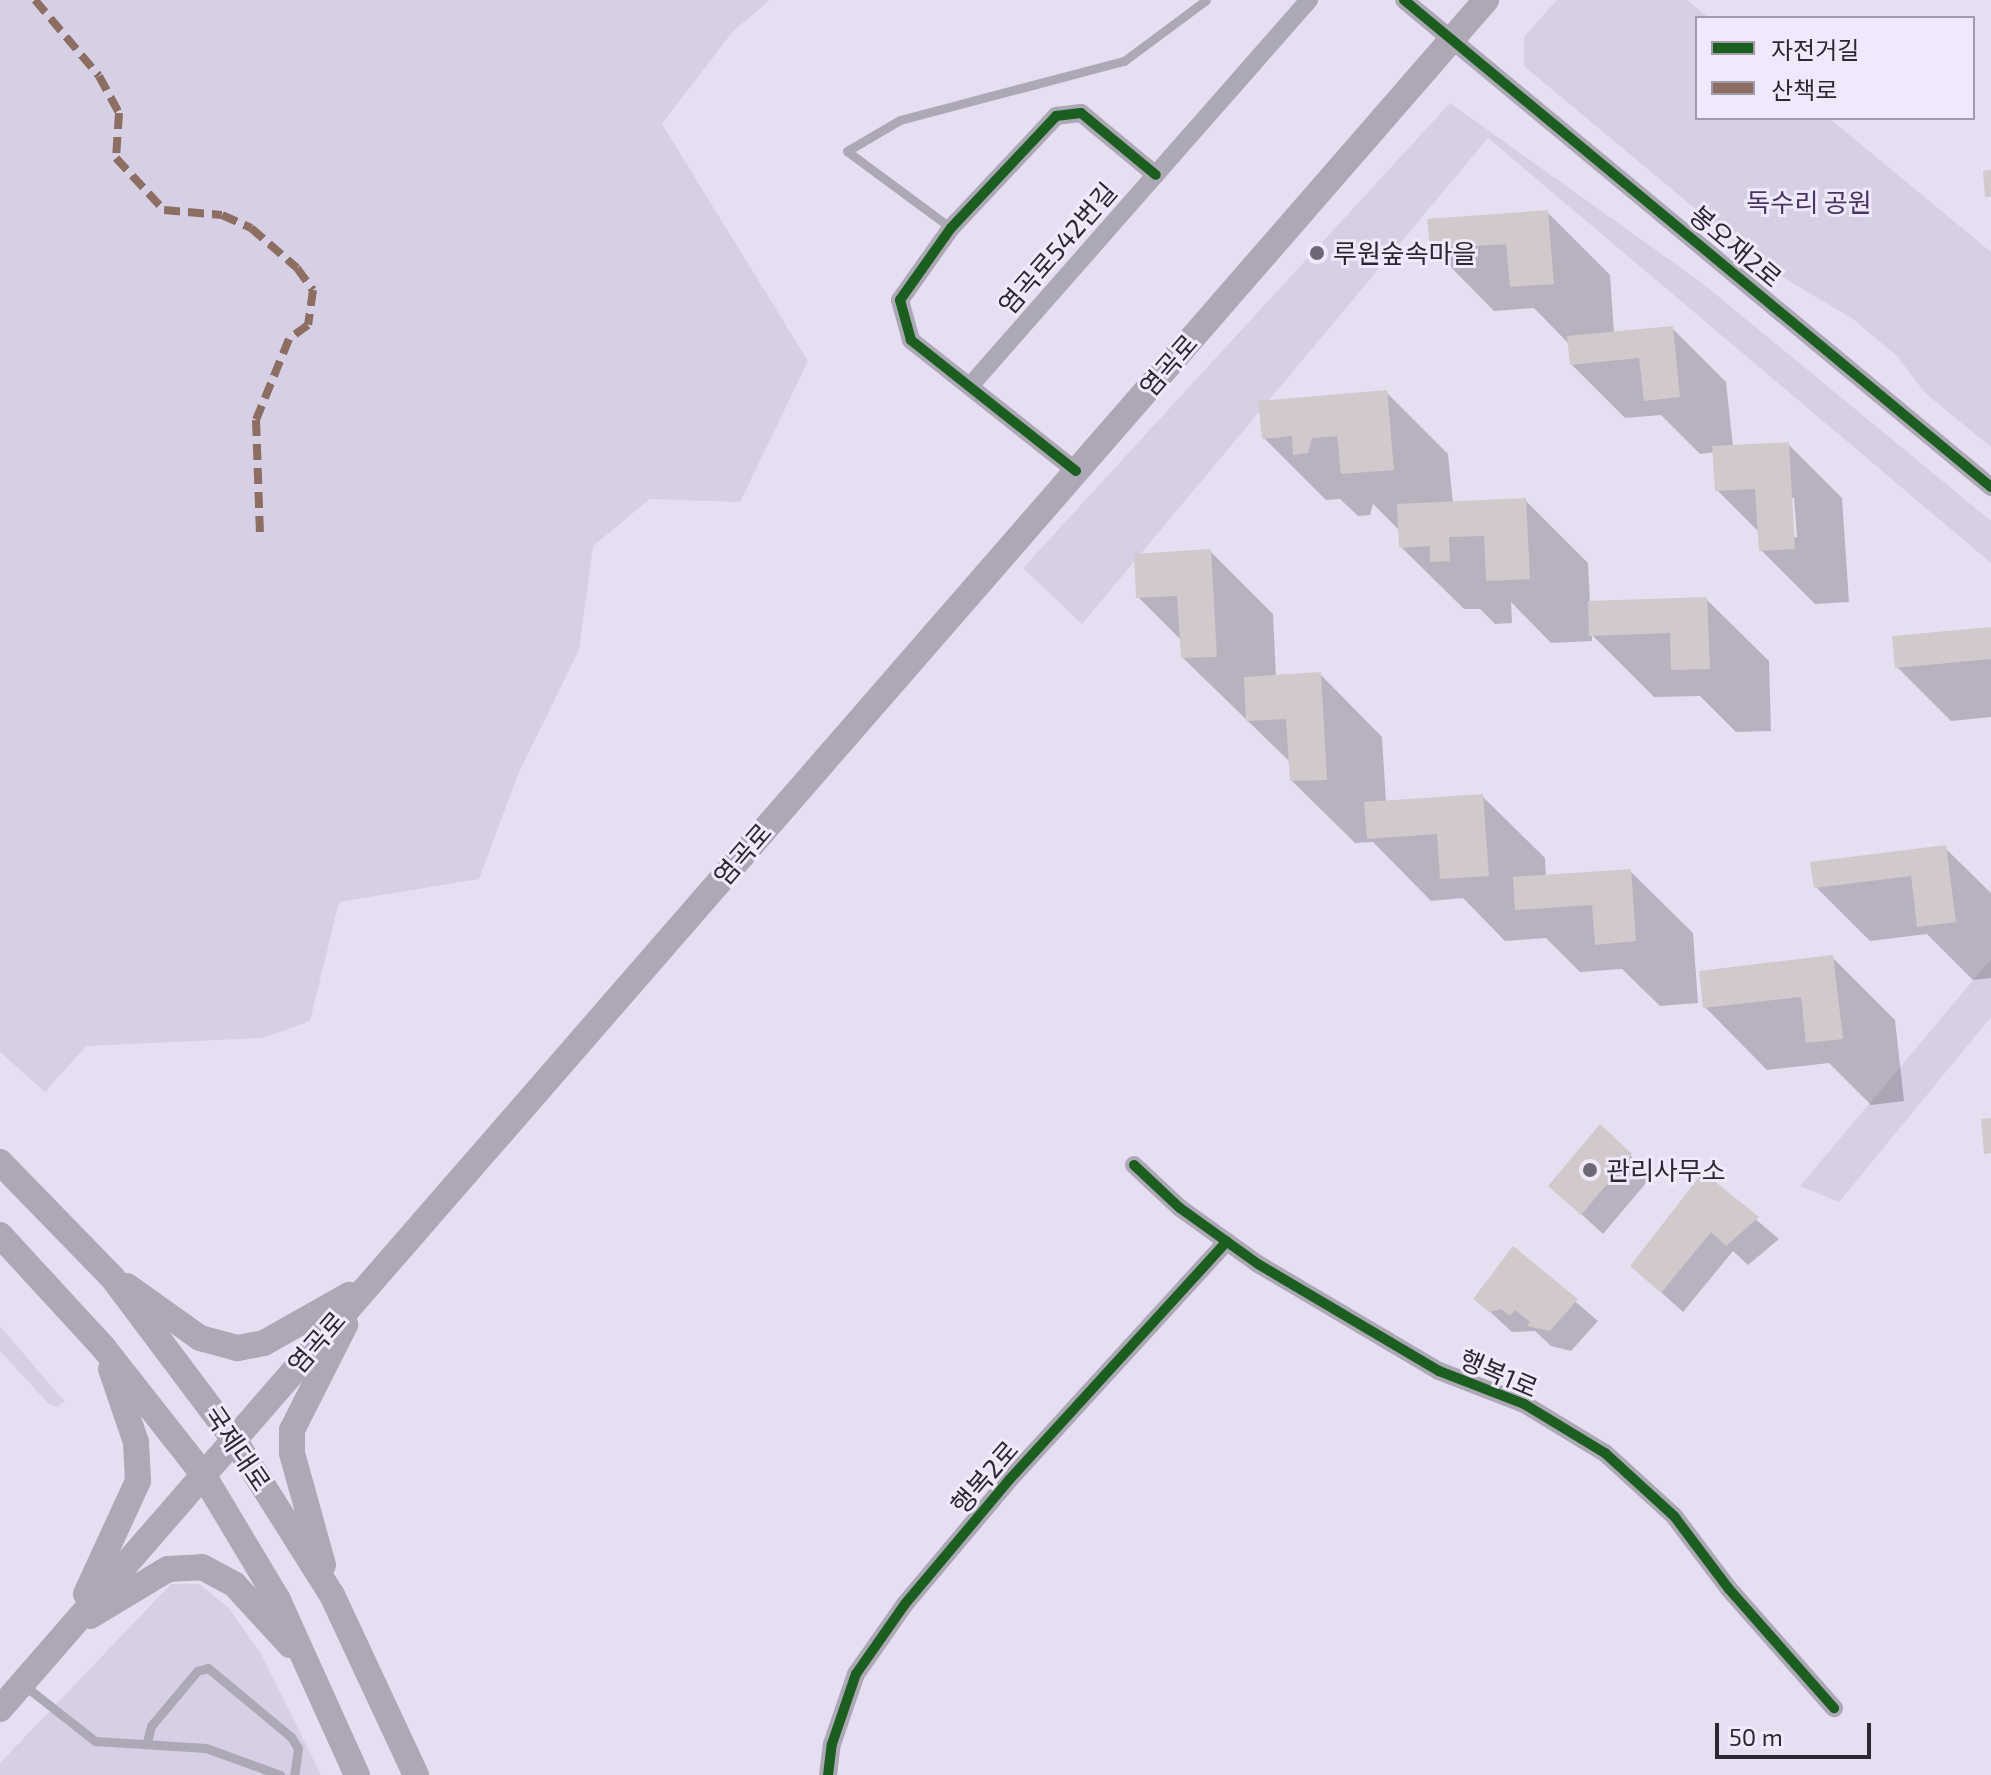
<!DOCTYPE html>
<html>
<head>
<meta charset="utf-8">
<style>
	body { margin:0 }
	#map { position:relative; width:1991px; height:1775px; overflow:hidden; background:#e6dff1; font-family:"Exo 2","Noto Sans KR",sans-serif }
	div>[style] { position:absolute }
	.green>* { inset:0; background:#d7cfe3 }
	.shadow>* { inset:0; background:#0003 }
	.building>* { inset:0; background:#d2c9cc }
	.service>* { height:9px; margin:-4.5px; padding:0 4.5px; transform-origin:4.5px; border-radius:4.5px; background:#ada8b5 }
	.minor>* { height:18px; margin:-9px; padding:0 9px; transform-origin:9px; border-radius:9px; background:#ada8b5 }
	.secondary>* { height:26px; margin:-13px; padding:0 13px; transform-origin:13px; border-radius:13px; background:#ada7b6 }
	.quiet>* { height:8px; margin-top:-4px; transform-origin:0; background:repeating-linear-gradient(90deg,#8d6e63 0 16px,transparent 0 24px) }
	.cycleway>* { height:10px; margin:-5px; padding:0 5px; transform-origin:5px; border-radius:5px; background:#1b5e20 }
	.dots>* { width:22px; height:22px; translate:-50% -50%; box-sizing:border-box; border:4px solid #f0e8fb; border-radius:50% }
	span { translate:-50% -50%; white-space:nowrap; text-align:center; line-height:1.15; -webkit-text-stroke:6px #f0e8fb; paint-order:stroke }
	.park-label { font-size:26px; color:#493561 }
	.street-label { font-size:26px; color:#2c2733 }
	.poi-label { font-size:26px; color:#2c2733 }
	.left { translate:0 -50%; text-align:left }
	.legend { position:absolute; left:1695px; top:16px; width:280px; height:104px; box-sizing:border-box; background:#f0e8fb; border:2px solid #a29bab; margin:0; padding:10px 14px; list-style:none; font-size:24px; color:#2c2733 }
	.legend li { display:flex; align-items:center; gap:16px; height:40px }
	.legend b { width:40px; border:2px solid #a29bab }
	.scale { position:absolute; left:1715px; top:1723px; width:156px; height:36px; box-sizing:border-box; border:4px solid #2c2733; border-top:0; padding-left:10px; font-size:24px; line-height:28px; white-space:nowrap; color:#2c2733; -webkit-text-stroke:6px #f0e8fb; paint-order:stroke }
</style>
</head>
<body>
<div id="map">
	<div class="green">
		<i style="clip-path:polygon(0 0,770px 0,733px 31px,662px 124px,808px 361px,740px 502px,650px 499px,593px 546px,579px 650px,519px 772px,479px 879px,339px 902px,310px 1021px,263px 1038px,86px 1046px,45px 1092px,0 1052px)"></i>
		<i style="clip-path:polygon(1557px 0,1687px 0,1709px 18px,1697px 18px,1697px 118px,1829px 118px,1991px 252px,1991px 447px,1925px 393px,1897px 356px,1853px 319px,1764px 266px,1524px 66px,1524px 37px)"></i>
		<i style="clip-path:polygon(1450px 103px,1702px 283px,1991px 521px,1991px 563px,1488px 138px,1082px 624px,1023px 568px)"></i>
		<i style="clip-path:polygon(1991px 959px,1991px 1017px,1839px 1202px,1800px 1186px)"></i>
		<i style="clip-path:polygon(0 1326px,58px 1394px,65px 1401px,57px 1407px,48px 1403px,0 1351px)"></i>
		<i style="clip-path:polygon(171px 1584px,199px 1584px,228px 1607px,261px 1654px,321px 1775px,0 1775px,0 1763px)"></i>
	</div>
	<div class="shadow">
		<i style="clip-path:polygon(evenodd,1547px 212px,1610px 275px,1614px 333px,1672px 328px,1726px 382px,1733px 447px,1788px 444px,1842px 498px,1849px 602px,1815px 604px,1761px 550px,1760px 533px,1717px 490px,1715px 452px,1700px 454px,1661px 415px,1625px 418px,1571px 364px,1569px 344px,1534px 308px,1494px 311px,1432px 248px,1547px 212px,1790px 498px,1794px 498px,1797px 537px,1793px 538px,1790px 498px)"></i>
		<i style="clip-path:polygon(1386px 392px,1448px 454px,1453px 504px,1525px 500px,1588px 563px,1590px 603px,1706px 599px,1769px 661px,1771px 731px,1736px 732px,1700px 696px,1654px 697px,1592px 635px,1592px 641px,1551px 643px,1511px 602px,1512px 623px,1495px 624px,1480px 609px,1464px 609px,1401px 547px,1400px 531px,1373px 504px,1370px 515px,1358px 516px,1340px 499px,1326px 500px,1264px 438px)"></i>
		<i style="clip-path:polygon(1210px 551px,1273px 614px,1276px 677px,1320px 674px,1382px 737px,1386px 802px,1482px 796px,1545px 858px,1546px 877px,1630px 871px,1693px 933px,1698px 1003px,1660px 1006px,1622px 969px,1580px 972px,1546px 938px,1505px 941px,1463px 898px,1431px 901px,1373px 842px,1355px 843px,1292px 781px,1291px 763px,1183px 658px,1182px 641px,1138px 597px)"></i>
		<i style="clip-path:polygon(1991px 629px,1991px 717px,1951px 721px,1897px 667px)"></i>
		<i style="clip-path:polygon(1945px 848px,1991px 893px,1991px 978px,1973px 980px,1927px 934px,1870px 941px,1816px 887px)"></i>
		<i style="clip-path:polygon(1832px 957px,1895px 1020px,1904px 1101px,1871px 1105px,1829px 1063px,1767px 1070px,1705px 1007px)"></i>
		<i style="clip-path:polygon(1600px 1127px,1652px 1176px,1603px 1234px,1551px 1186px)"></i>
		<i style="clip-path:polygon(1703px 1175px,1779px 1239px,1748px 1265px,1733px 1251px,1683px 1312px,1632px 1266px)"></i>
		<i style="clip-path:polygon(1514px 1249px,1598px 1321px,1571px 1351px,1551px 1346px,1535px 1331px,1512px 1332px,1476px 1299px)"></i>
	</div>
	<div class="building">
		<i style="clip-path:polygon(1991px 170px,1991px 197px,1985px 197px,1983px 171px)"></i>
		<i style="clip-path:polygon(1548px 210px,1554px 284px,1510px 287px,1506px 244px,1430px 249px,1427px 219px)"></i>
		<i style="clip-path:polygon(1673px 326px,1680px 397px,1644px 401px,1639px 358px,1570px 365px,1567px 336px)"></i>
		<i style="clip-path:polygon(1387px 390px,1394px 470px,1341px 474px,1337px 436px,1312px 438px,1308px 453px,1293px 455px,1292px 436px,1262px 439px,1258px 401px)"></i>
		<i style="clip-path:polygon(1789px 442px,1795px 549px,1759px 551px,1755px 489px,1715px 491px,1712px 446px)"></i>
		<i style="clip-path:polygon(1526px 498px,1530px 579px,1486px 581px,1484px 536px,1449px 537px,1450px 561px,1430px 562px,1430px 546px,1399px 548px,1397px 504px)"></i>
		<i style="clip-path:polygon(1211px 549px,1217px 657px,1181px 658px,1177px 596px,1136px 598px,1134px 554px)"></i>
		<i style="clip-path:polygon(1707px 597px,1710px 669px,1671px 670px,1670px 633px,1589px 636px,1588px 601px)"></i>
		<i style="clip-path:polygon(1991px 627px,1991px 659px,1895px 668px,1892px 636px)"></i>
		<i style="clip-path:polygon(1321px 672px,1327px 780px,1290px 781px,1286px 719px,1246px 721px,1244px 677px)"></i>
		<i style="clip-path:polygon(1483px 794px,1489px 876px,1440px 879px,1437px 834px,1367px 839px,1364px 802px)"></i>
		<i style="clip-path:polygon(1946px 845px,1956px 922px,1917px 927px,1911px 876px,1814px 888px,1810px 862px)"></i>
		<i style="clip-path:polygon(1631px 869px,1636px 941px,1595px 945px,1592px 905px,1515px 910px,1513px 877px)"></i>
		<i style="clip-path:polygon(1833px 955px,1843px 1039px,1806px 1043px,1801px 997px,1703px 1008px,1699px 971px)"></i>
		<i style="clip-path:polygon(1991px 1118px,1991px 1153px,1984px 1154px,1981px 1119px)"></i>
		<i style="clip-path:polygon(1600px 1124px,1632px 1154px,1581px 1215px,1548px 1186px)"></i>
		<i style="clip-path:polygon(1703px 1172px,1759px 1217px,1726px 1246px,1711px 1232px,1661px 1293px,1630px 1266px)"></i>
		<i style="clip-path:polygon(1513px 1246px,1578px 1299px,1550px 1331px,1527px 1326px,1530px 1322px,1515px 1310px,1510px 1316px,1501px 1309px,1489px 1312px,1473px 1299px)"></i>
	</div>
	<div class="service">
		<i style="left:951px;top:228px;width:129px;rotate:-143.5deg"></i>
		<i style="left:847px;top:151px;width:61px;rotate:-30.3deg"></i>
		<i style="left:900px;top:120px;width:232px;rotate:-14.8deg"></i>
		<i style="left:1124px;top:61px;width:102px;rotate:-36.6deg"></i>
		<i style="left:25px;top:1686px;width:89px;rotate:38.2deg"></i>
		<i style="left:95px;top:1741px;width:111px;rotate:3.6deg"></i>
		<i style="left:206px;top:1748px;width:79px;rotate:20deg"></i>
		<i style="left:147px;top:1742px;width:16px;rotate:-76deg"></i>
		<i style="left:151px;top:1726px;width:72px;rotate:-50.1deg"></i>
		<i style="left:197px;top:1671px;width:11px;rotate:-15deg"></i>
		<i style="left:208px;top:1668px;width:108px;rotate:39.7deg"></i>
		<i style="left:291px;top:1737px;width:13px;rotate:58deg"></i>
		<i style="left:298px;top:1748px;width:27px;rotate:98deg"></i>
	</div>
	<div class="minor">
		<i style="left:1404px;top:0;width:763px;rotate:39.68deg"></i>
		<i style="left:970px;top:386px;width:514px;rotate:-48.71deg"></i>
		<i style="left:1076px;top:471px;width:211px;rotate:-141.6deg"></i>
		<i style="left:911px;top:340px;width:41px;rotate:-105.4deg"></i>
		<i style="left:900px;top:300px;width:88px;rotate:-54.7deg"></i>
		<i style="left:951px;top:228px;width:154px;rotate:-46.8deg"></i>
		<i style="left:1056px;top:116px;width:25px;rotate:-7deg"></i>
		<i style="left:1081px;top:113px;width:97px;rotate:39.6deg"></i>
		<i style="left:1134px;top:1165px;width:63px;rotate:43.1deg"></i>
		<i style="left:1180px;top:1208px;width:96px;rotate:35.7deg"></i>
		<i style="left:1258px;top:1264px;width:210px;rotate:30.6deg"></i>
		<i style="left:1439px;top:1371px;width:91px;rotate:21.2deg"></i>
		<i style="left:1524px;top:1404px;width:95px;rotate:31.2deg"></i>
		<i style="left:1605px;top:1453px;width:93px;rotate:42.4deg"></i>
		<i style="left:1674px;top:1516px;width:91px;rotate:53deg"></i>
		<i style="left:1729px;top:1589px;width:159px;rotate:48.6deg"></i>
		<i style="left:828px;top:1775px;width:31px;rotate:-83deg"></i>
		<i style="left:832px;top:1744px;width:74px;rotate:-71.1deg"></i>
		<i style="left:856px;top:1674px;width:85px;rotate:-55deg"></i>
		<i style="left:905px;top:1604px;width:162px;rotate:-50deg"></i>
		<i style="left:1009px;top:1480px;width:323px;rotate:-47.6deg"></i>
	</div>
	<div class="secondary">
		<i style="left:0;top:1162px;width:161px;rotate:45.8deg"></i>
		<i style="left:112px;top:1277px;width:201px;rotate:53.1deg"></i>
		<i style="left:233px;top:1438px;width:186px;rotate:57.8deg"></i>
		<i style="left:332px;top:1595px;width:199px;rotate:65deg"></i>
		<i style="left:0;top:1235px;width:152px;rotate:47.4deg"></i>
		<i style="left:103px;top:1347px;width:160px;rotate:51.8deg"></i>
		<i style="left:202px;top:1473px;width:148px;rotate:59.1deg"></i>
		<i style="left:278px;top:1600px;width:192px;rotate:65.7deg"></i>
		<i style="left:127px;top:1286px;width:90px;rotate:35.5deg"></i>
		<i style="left:200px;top:1338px;width:39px;rotate:15deg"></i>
		<i style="left:238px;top:1348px;width:26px;rotate:-11deg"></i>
		<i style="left:264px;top:1343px;width:98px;rotate:-29.5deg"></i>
		<i style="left:323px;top:1565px;width:116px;rotate:-105.5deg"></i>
		<i style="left:292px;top:1453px;width:23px;rotate:-90deg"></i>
		<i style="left:292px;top:1430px;width:118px;rotate:-63.2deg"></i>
		<i style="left:86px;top:1594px;width:124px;rotate:-65.3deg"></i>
		<i style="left:138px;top:1481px;width:39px;rotate:-93deg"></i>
		<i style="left:136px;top:1442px;width:77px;rotate:-108.9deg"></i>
		<i style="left:90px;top:1616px;width:91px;rotate:-31.1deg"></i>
		<i style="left:168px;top:1569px;width:34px;rotate:-3deg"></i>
		<i style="left:202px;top:1567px;width:36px;rotate:28deg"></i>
		<i style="left:234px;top:1584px;width:83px;rotate:47.4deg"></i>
		<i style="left:0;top:1709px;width:2265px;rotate:-48.99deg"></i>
	</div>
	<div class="quiet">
		<i style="left:35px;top:0;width:99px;rotate:49.9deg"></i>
		<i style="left:99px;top:76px;width:42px;rotate:61.6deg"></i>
		<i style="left:119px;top:113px;width:45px;rotate:93.8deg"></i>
		<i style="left:116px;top:158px;width:71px;rotate:47.3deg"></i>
		<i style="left:164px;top:210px;width:58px;rotate:4.9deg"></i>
		<i style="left:222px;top:215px;width:32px;rotate:24deg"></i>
		<i style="left:251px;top:228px;width:61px;rotate:41deg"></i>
		<i style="left:297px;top:268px;width:27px;rotate:54deg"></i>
		<i style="left:313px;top:290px;width:35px;rotate:98deg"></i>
		<i style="left:308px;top:325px;width:24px;rotate:144deg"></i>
		<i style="left:289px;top:339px;width:87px;rotate:112.2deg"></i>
		<i style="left:256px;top:420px;width:115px;rotate:88deg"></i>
	</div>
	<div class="cycleway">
		<i style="left:1404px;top:0;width:763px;rotate:39.68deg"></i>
		<i style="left:1076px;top:471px;width:211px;rotate:-141.6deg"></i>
		<i style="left:911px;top:340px;width:41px;rotate:-105.4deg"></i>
		<i style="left:900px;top:300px;width:88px;rotate:-54.7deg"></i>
		<i style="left:951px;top:228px;width:154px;rotate:-46.8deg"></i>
		<i style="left:1056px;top:116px;width:25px;rotate:-7deg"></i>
		<i style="left:1081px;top:113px;width:97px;rotate:39.6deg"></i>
		<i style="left:1134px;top:1165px;width:63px;rotate:43.1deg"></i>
		<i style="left:1180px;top:1208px;width:96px;rotate:35.7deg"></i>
		<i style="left:1258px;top:1264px;width:210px;rotate:30.6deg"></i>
		<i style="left:1439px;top:1371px;width:91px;rotate:21.2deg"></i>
		<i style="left:1524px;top:1404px;width:95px;rotate:31.2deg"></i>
		<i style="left:1605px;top:1453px;width:93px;rotate:42.4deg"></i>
		<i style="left:1674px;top:1516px;width:91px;rotate:53deg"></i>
		<i style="left:1729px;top:1589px;width:159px;rotate:48.6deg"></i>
		<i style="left:828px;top:1775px;width:31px;rotate:-83deg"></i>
		<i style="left:832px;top:1744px;width:74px;rotate:-71.1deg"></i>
		<i style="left:856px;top:1674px;width:85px;rotate:-55deg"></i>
		<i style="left:905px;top:1604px;width:162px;rotate:-50deg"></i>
		<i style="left:1009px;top:1480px;width:323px;rotate:-47.6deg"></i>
	</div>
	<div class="dots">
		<i style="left:1317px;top:253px;background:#6d6776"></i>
		<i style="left:1590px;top:1170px;background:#6d6776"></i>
	</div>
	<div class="park-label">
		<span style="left:1809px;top:202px">독수리 공원</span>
	</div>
	<div class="street-label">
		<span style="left:1736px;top:246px;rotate:40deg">봉오재2로</span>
		<span style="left:1057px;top:248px;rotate:-49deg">염곡로542번길</span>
		<span style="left:1168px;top:365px;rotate:-49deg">염곡로</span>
		<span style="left:742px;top:854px;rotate:-49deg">염곡로</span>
		<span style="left:316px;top:1342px;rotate:-49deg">염곡로</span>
		<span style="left:1499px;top:1373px;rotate:23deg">행복1로</span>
		<span style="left:238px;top:1448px;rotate:56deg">국제대로</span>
		<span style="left:984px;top:1477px;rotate:-49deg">행복2로</span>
	</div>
	<div class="poi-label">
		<span class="left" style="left:1333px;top:253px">루원숲속마을</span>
		<span class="left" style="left:1606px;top:1170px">관리사무소</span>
	</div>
	<ul class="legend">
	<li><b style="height:10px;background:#1b5e20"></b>자전거길</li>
	<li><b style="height:10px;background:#8d6e63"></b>산책로</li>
	</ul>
	<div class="scale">50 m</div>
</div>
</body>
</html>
